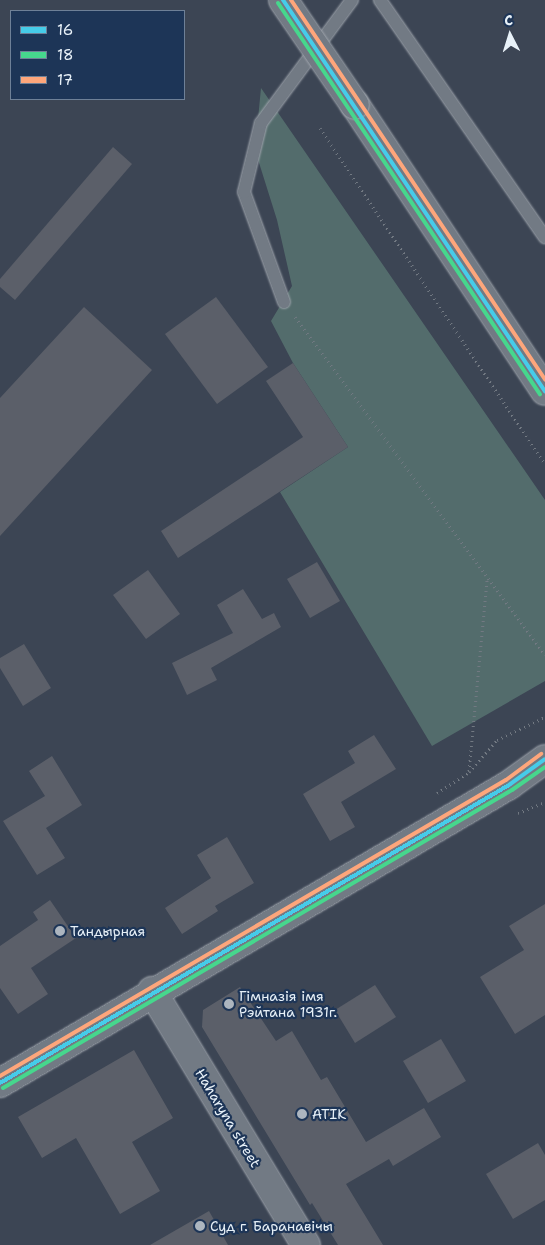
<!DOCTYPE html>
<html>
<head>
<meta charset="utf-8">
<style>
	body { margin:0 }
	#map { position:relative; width:545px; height:1245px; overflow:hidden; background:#3c4554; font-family:"Shantell Sans",sans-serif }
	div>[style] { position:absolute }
	.green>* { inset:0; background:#536c6c }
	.building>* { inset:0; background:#5b5f69 }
	.path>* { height:3px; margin-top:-1.5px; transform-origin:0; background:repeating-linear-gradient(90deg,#727982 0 1px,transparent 0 5px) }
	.roads { filter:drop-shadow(0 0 1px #9da3ab) drop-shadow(0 0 1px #9da3ab) }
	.lane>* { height:12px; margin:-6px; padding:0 6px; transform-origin:6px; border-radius:6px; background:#727a84 }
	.secondary>* { height:28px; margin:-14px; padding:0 14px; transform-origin:14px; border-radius:14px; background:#727a84 }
	.bridges { filter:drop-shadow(0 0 1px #9da3ab) drop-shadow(0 0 1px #9da3ab) }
	.secondary-bridge>* { height:28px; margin:-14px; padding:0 14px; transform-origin:14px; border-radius:14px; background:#727a84 }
	.bus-1>* { height:4px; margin:-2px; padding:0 2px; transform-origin:2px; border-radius:2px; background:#46cce9 }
	.bus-2>* { height:4px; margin:-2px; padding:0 2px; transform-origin:2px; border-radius:2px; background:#46d78d }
	.bus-3>* { height:4px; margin:-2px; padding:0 2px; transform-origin:2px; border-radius:2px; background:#fea67b }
	.dots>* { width:14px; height:14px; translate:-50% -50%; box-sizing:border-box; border:2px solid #1d3557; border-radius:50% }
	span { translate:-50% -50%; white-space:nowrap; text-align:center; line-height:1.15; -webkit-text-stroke:4.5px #1d3557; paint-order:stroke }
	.poi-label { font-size:14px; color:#e8f1f8 }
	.left { translate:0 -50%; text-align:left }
	.street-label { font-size:14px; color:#e8f1f8 }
	.legend { position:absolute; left:10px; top:10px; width:175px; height:90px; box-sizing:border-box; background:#1d3557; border:1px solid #6e8097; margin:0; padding:6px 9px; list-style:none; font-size:15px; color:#e8f1f8 }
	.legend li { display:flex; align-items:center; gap:10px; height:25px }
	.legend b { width:25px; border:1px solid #6e8097 }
	.north { position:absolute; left:485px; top:10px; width:50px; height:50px; -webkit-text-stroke:4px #1d3557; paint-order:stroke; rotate:355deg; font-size:14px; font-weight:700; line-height:20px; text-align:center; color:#e8f1f8 }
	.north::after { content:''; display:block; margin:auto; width:18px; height:22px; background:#e8f1f8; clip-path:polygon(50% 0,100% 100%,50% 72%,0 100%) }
</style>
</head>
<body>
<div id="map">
	<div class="green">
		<i style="clip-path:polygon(261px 88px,545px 500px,545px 681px,432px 746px,280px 492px,348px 447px,293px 363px,271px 321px,292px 286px,277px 220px,255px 150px)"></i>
	</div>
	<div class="building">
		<i style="clip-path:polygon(113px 147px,132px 164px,15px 300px,0 287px,0 279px)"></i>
		<i style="clip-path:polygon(216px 297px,268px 367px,217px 404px,165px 334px)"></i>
		<i style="clip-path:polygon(84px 307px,152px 370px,0 536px,0 398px)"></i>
		<i style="clip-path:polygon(293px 363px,348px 447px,178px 558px,161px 531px,303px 437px,266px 381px)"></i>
		<i style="clip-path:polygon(317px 562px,340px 601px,310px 618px,287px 579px)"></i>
		<i style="clip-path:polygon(148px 570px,180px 614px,146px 639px,113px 595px)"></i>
		<i style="clip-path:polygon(243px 589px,262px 619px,274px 613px,281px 627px,211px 668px,217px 680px,187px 695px,172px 663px,233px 633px,217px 605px)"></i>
		<i style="clip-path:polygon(24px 644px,51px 688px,23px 706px,0 668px,0 658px)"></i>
		<i style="clip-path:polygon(374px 735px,396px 769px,341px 802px,355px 827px,330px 841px,303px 794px,355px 763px,348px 751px)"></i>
		<i style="clip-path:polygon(52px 756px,82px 805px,46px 828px,65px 858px,37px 875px,3px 821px,45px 796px,29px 771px)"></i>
		<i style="clip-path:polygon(227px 837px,254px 883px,215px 906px,218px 911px,182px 934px,165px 908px,211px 878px,197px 855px)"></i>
		<i style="clip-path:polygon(50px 900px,76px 938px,31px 968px,48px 994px,18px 1014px,0 988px,0 946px,38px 920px,33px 912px)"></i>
		<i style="clip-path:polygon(545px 904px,545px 1015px,515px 1034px,480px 977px,524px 950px,509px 926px)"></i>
		<i style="clip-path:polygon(375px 985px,396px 1017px,355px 1043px,335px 1010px)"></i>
		<i style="clip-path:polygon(240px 987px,276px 1041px,292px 1031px,321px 1080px,327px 1077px,366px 1142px,424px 1108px,441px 1137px,393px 1166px,389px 1159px,346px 1184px,383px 1245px,338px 1245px,312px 1203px,310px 1205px,202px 1027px,203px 1010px)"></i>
		<i style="clip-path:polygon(441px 1039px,466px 1081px,428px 1103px,403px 1061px)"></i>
		<i style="clip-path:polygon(134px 1050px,173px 1118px,132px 1142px,160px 1191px,120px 1214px,76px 1138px,42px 1158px,18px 1117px)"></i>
		<i style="clip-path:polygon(538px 1143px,545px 1155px,545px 1200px,513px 1219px,486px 1174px)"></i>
		<i style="clip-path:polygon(209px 1211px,228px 1245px,150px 1245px)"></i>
	</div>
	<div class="path">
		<i style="left:320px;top:128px;width:404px;rotate:56.2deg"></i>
		<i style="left:295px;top:317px;width:420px;rotate:53.5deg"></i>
		<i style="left:469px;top:771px;width:192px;rotate:-84.6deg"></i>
		<i style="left:437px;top:793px;width:38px;rotate:-33deg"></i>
		<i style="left:469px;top:772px;width:43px;rotate:-48.8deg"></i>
		<i style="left:497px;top:740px;width:53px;rotate:-25.6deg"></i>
		<i style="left:518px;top:813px;width:29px;rotate:-22deg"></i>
	</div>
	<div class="roads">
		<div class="lane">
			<i style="left:380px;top:0;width:289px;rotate:55.2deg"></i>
			<i style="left:284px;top:302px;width:117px;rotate:-110deg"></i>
			<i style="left:244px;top:192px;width:71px;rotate:-76.2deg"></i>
			<i style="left:261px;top:123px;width:153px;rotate:-53.5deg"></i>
		</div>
		<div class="secondary">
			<i style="left:355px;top:105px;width:343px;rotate:56.4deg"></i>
			<i style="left:152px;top:991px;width:297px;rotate:58.8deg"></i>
			<i style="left:0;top:1083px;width:590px;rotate:-30.35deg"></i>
			<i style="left:509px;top:785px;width:44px;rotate:-35.8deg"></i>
		</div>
	</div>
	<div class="bridges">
		<div class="secondary-bridge">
			<i style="left:283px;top:0;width:127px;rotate:55.6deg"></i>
		</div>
	</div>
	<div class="bus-1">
		<i style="left:283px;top:0;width:471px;rotate:56.2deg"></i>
		<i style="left:0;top:1083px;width:590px;rotate:-30.35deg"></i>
		<i style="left:509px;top:785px;width:44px;rotate:-35.8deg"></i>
	</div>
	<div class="bus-2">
		<i style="left:278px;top:3px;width:471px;rotate:56.2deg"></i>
		<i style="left:3px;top:1088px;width:590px;rotate:-30.35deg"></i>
		<i style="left:512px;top:790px;width:40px;rotate:-34.9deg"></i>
	</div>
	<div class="bus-3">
		<i style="left:291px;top:0;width:457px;rotate:56.2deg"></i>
		<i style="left:0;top:1076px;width:586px;rotate:-30.33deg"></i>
		<i style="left:506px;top:780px;width:44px;rotate:-36.6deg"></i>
	</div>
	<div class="dots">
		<i style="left:60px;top:931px;background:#acb5bf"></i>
		<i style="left:229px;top:1004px;background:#acb5bf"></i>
		<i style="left:302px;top:1114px;background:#acb5bf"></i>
		<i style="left:200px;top:1226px;background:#acb5bf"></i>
	</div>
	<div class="poi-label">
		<span class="left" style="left:70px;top:931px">Тандырная</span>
		<span class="left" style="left:239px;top:1004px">Гімназія імя<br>Рэйтана 1931г.</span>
		<span class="left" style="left:312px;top:1114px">АТІК</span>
		<span class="left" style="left:210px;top:1226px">Суд г. Баранавічы</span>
	</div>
	<div class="street-label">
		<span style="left:228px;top:1118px;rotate:59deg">Haharyna street</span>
	</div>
	<ul class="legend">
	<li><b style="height:6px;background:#46cce9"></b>16</li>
	<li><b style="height:6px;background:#46d78d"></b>18</li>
	<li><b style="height:6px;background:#fea67b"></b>17</li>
	</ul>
	<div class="north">С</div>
</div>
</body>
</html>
